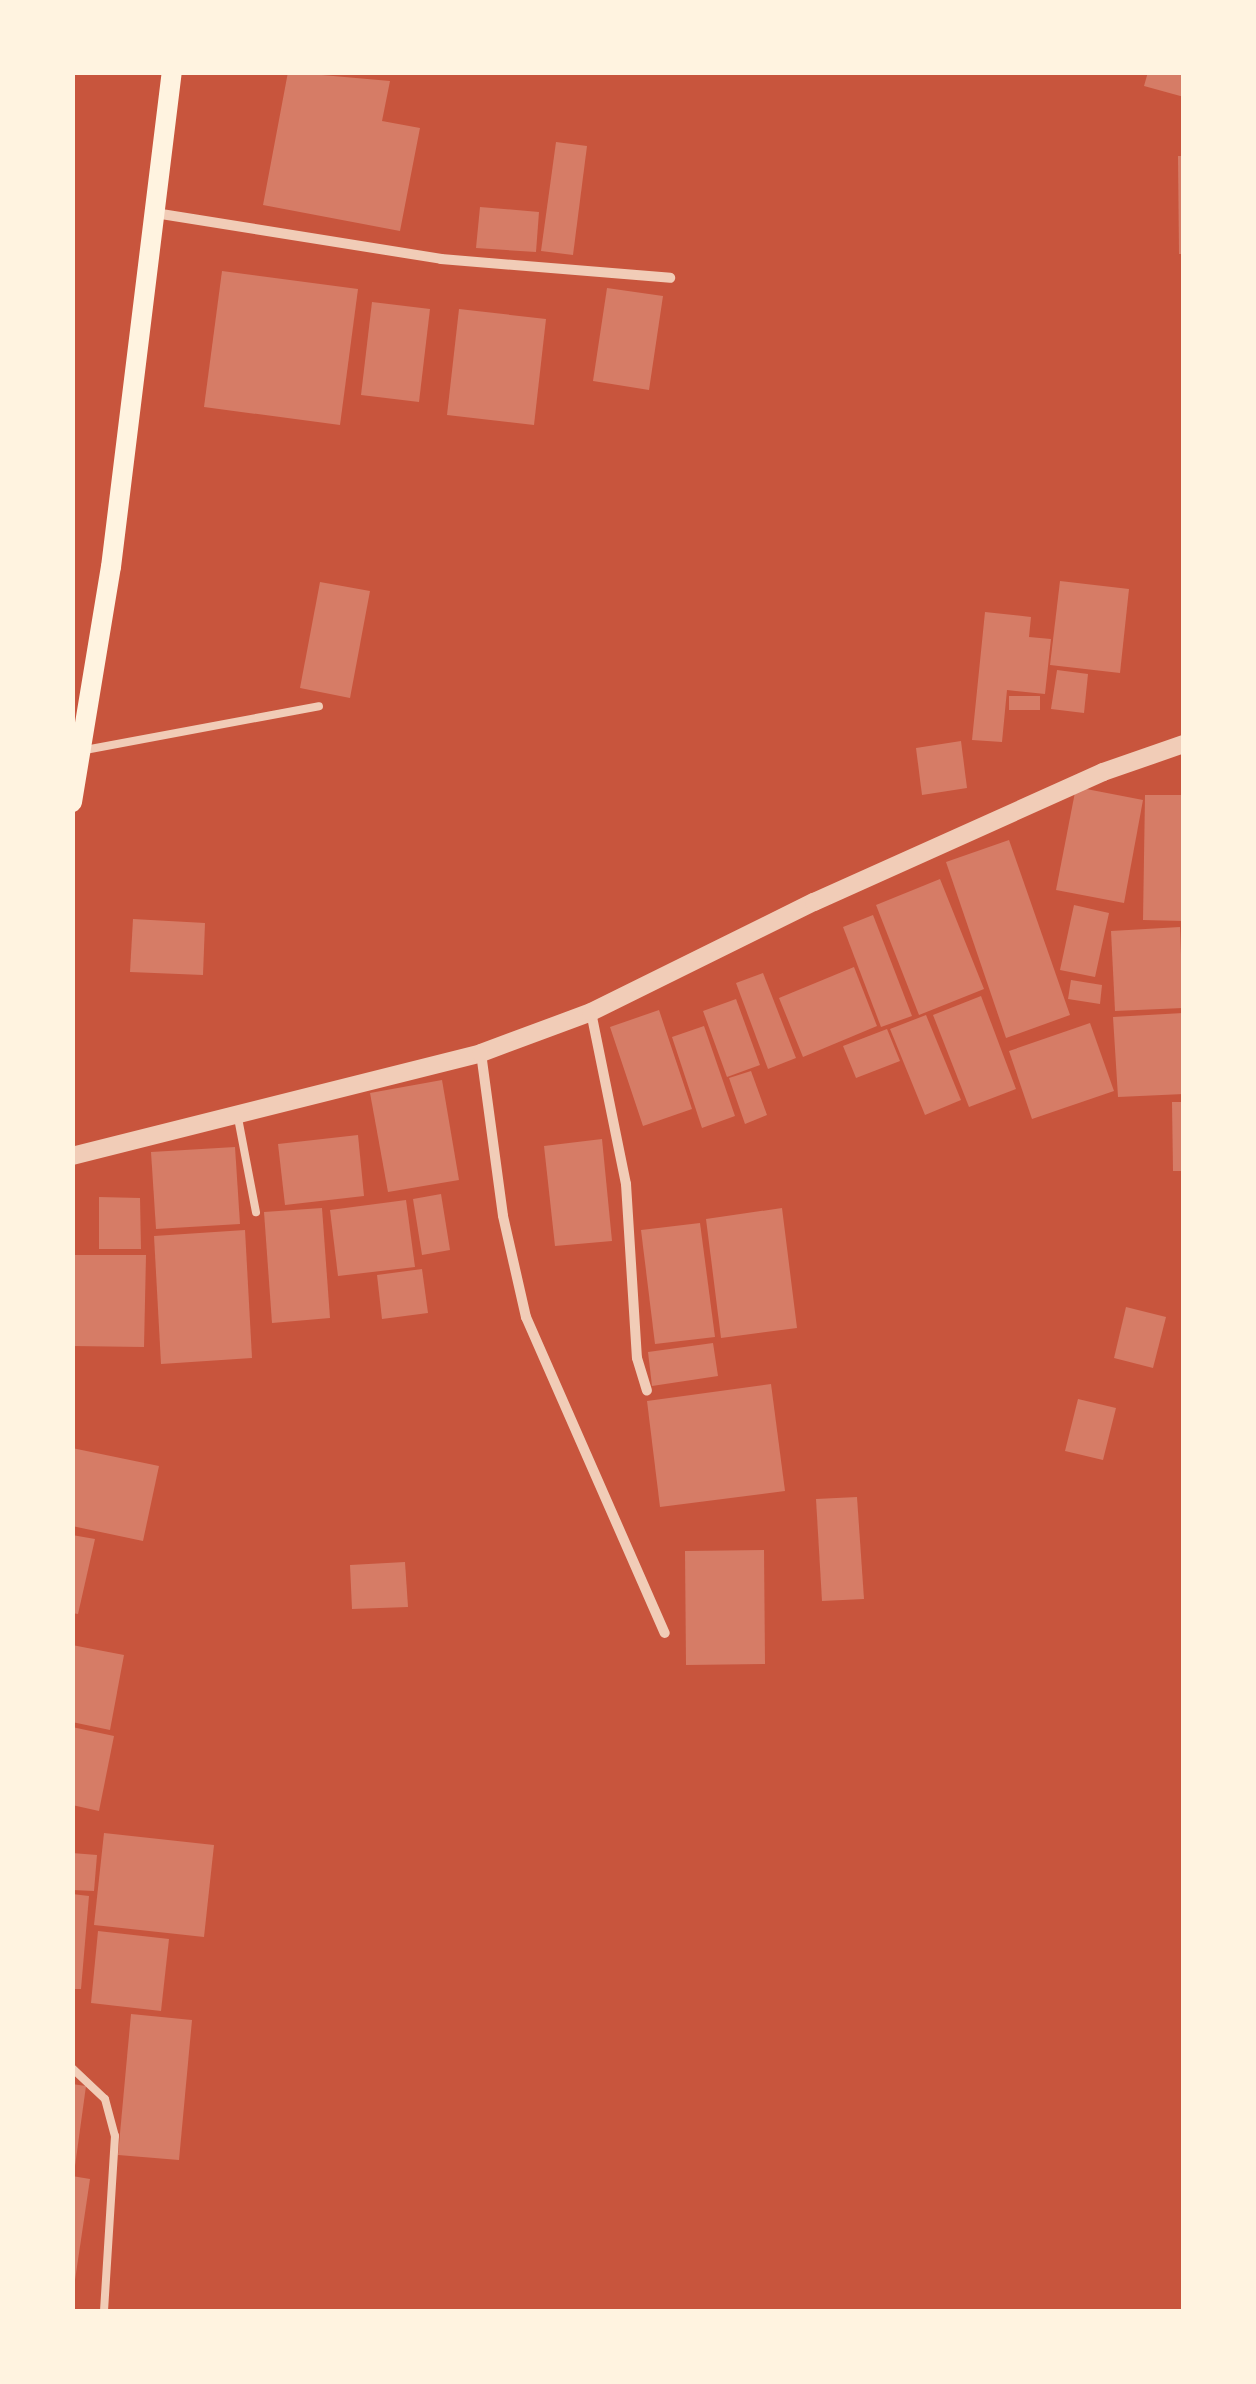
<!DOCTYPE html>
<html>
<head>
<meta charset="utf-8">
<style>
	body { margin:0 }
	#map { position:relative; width:1256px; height:2384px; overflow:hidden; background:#c8553d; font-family:"Nunito Sans",sans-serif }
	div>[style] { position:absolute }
	.building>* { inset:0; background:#d67c66 }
	.service>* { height:8px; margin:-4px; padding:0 4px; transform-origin:4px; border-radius:4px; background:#f1ccb7 }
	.minor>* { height:10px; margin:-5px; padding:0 5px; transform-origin:5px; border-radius:5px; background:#f1ccb7 }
	.tertiary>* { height:18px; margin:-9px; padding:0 9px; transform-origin:9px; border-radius:9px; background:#f1ccb7 }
	.secondary>* { height:20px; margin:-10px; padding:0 10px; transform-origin:10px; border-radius:10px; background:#fff3e0 }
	span { translate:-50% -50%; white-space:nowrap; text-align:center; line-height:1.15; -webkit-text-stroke:10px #fff3e0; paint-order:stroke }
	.frame { position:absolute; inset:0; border:75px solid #fff3e0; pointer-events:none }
</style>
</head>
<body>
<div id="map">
	<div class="building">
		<i style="clip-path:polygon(288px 72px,390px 81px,382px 121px,420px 128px,400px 231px,263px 205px)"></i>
		<i style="clip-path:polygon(1148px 72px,1184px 72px,1184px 97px,1144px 86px)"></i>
		<i style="clip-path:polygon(556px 142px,587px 146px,573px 255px,541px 251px)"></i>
		<i style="clip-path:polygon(1178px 156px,1184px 156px,1184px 254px,1179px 254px)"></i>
		<i style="clip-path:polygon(480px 207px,539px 212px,536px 252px,476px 248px)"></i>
		<i style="clip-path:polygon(222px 271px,358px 289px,340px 425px,204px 407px)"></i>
		<i style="clip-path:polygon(607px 288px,663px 296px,649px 390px,593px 381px)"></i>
		<i style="clip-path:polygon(372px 302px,430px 309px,419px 402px,361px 395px)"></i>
		<i style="clip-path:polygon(459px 309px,546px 319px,534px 425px,447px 415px)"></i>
		<i style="clip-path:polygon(1060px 581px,1129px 589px,1120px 673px,1050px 665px)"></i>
		<i style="clip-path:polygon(320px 582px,370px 591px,350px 698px,300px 688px)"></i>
		<i style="clip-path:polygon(985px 612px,1031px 617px,1029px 637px,1051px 639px,1045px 694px,1007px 690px,1002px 742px,972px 740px)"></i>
		<i style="clip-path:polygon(1057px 670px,1088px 674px,1084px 713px,1051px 709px)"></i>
		<i style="clip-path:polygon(1009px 696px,1040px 696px,1040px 710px,1009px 710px)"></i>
		<i style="clip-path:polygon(961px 741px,967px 788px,922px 795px,916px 748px)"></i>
		<i style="clip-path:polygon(1076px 787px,1143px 800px,1124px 903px,1056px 890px)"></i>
		<i style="clip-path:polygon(1145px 795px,1184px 795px,1184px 921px,1143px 920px)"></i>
		<i style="clip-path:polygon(1009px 840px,1070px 1015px,1006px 1038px,946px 862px)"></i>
		<i style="clip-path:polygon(940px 879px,984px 989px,919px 1015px,876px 905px)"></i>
		<i style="clip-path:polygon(1074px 905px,1109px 913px,1095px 977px,1060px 970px)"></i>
		<i style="clip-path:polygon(873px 915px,912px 1016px,881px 1027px,843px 927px)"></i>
		<i style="clip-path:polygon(133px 919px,205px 923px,203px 975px,130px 972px)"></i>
		<i style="clip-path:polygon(1180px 927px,1183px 1008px,1115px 1011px,1111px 931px)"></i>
		<i style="clip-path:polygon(854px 967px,877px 1026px,803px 1057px,779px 998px)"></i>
		<i style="clip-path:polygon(763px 973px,796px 1058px,768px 1069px,736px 983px)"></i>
		<i style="clip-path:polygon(1071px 980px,1102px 985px,1100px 1004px,1068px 999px)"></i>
		<i style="clip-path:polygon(981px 996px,1016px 1089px,969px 1107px,933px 1015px)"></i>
		<i style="clip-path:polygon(736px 999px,760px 1065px,727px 1077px,703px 1011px)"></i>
		<i style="clip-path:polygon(659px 1010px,692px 1109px,643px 1126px,610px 1027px)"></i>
		<i style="clip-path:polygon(1183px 1013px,1184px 1094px,1118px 1097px,1113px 1017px)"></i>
		<i style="clip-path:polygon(926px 1015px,961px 1100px,925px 1115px,890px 1029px)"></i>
		<i style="clip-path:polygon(1090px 1023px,1114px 1091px,1032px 1119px,1009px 1051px)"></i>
		<i style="clip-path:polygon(704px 1026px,735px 1116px,702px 1128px,672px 1037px)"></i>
		<i style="clip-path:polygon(887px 1029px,900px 1061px,856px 1078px,843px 1046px)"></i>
		<i style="clip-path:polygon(751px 1071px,767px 1115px,745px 1124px,729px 1078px)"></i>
		<i style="clip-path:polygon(442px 1080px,459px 1180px,388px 1192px,370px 1093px)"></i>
		<i style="clip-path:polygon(1172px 1102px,1184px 1102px,1184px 1171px,1173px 1171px)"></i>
		<i style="clip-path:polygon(358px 1135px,364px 1196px,285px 1205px,278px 1144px)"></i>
		<i style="clip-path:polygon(602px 1139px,612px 1241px,555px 1246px,544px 1146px)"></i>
		<i style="clip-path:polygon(235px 1147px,240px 1224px,156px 1229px,151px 1152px)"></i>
		<i style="clip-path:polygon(441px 1194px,450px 1250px,422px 1255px,413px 1199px)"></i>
		<i style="clip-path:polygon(99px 1197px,140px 1198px,141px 1249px,99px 1249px)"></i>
		<i style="clip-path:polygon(406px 1200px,415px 1267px,338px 1276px,330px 1210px)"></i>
		<i style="clip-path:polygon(322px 1208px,330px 1318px,272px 1323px,264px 1212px)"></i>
		<i style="clip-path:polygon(782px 1208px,797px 1328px,721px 1338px,706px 1219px)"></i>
		<i style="clip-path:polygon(700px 1223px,715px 1337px,655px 1344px,641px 1230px)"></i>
		<i style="clip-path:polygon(245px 1230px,252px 1358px,161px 1364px,154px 1236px)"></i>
		<i style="clip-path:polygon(72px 1255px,146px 1255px,144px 1347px,72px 1346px)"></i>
		<i style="clip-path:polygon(422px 1269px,428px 1313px,382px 1319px,377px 1275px)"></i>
		<i style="clip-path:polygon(1126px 1307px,1166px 1317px,1153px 1368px,1114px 1358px)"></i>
		<i style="clip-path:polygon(713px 1343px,718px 1376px,652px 1386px,648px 1352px)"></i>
		<i style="clip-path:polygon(771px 1384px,785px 1491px,660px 1507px,647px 1401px)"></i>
		<i style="clip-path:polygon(1078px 1399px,1116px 1408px,1103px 1460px,1065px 1451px)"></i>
		<i style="clip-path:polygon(72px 1448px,159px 1466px,143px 1541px,72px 1526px)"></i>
		<i style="clip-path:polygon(857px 1497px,864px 1599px,822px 1601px,816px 1499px)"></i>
		<i style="clip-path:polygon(72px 1535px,95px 1539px,78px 1614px,72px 1613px)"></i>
		<i style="clip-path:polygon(764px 1550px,765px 1664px,686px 1665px,685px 1551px)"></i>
		<i style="clip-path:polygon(405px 1562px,408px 1607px,352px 1609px,350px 1565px)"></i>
		<i style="clip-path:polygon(72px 1645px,124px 1655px,110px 1730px,72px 1722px)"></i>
		<i style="clip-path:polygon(72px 1727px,114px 1736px,99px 1811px,72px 1805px)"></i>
		<i style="clip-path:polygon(104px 1833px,214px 1845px,204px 1937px,94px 1925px)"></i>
		<i style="clip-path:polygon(72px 1853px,97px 1855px,94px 1891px,72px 1890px)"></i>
		<i style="clip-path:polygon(72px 1894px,89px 1896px,81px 1989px,72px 1989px)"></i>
		<i style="clip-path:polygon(98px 1931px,169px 1939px,161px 2011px,91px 2003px)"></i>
		<i style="clip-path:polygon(131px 2014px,192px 2020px,179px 2160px,118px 2155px)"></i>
		<i style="clip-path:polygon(72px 2084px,86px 2086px,75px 2166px,72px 2166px)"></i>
		<i style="clip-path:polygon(72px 2176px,90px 2179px,75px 2280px,72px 2280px)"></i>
	</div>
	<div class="service">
		<i style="left:85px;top:750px;width:238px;rotate:-10.6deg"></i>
		<i style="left:238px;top:1118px;width:96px;rotate:79.2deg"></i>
		<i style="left:72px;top:2068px;width:45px;rotate:43.2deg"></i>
		<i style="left:105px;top:2099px;width:38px;rotate:75deg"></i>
		<i style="left:115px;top:2136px;width:176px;rotate:93.6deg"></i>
	</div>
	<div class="minor">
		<i style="left:155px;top:213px;width:290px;rotate:9.1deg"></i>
		<i style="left:441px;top:259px;width:230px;rotate:4.7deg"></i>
		<i style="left:591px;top:1012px;width:176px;rotate:78.5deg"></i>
		<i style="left:626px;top:1184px;width:174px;rotate:86.4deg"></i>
		<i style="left:637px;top:1358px;width:34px;rotate:73deg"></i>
		<i style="left:481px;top:1053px;width:164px;rotate:82.3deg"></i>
		<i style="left:503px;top:1216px;width:104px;rotate:77.2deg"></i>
		<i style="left:526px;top:1317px;width:345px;rotate:66.3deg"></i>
	</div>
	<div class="tertiary">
		<i style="left:72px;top:1156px;width:422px;rotate:-14.1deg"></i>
		<i style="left:481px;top:1053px;width:117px;rotate:-20.4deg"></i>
		<i style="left:591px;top:1012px;width:249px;rotate:-26.3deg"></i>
		<i style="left:814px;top:902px;width:317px;rotate:-24.2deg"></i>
		<i style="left:1103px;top:772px;width:86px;rotate:-19.1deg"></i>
	</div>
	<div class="secondary">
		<i style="left:72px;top:802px;width:238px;rotate:-80.6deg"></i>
		<i style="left:111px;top:567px;width:499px;rotate:-83deg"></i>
	</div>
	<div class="frame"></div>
</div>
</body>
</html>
